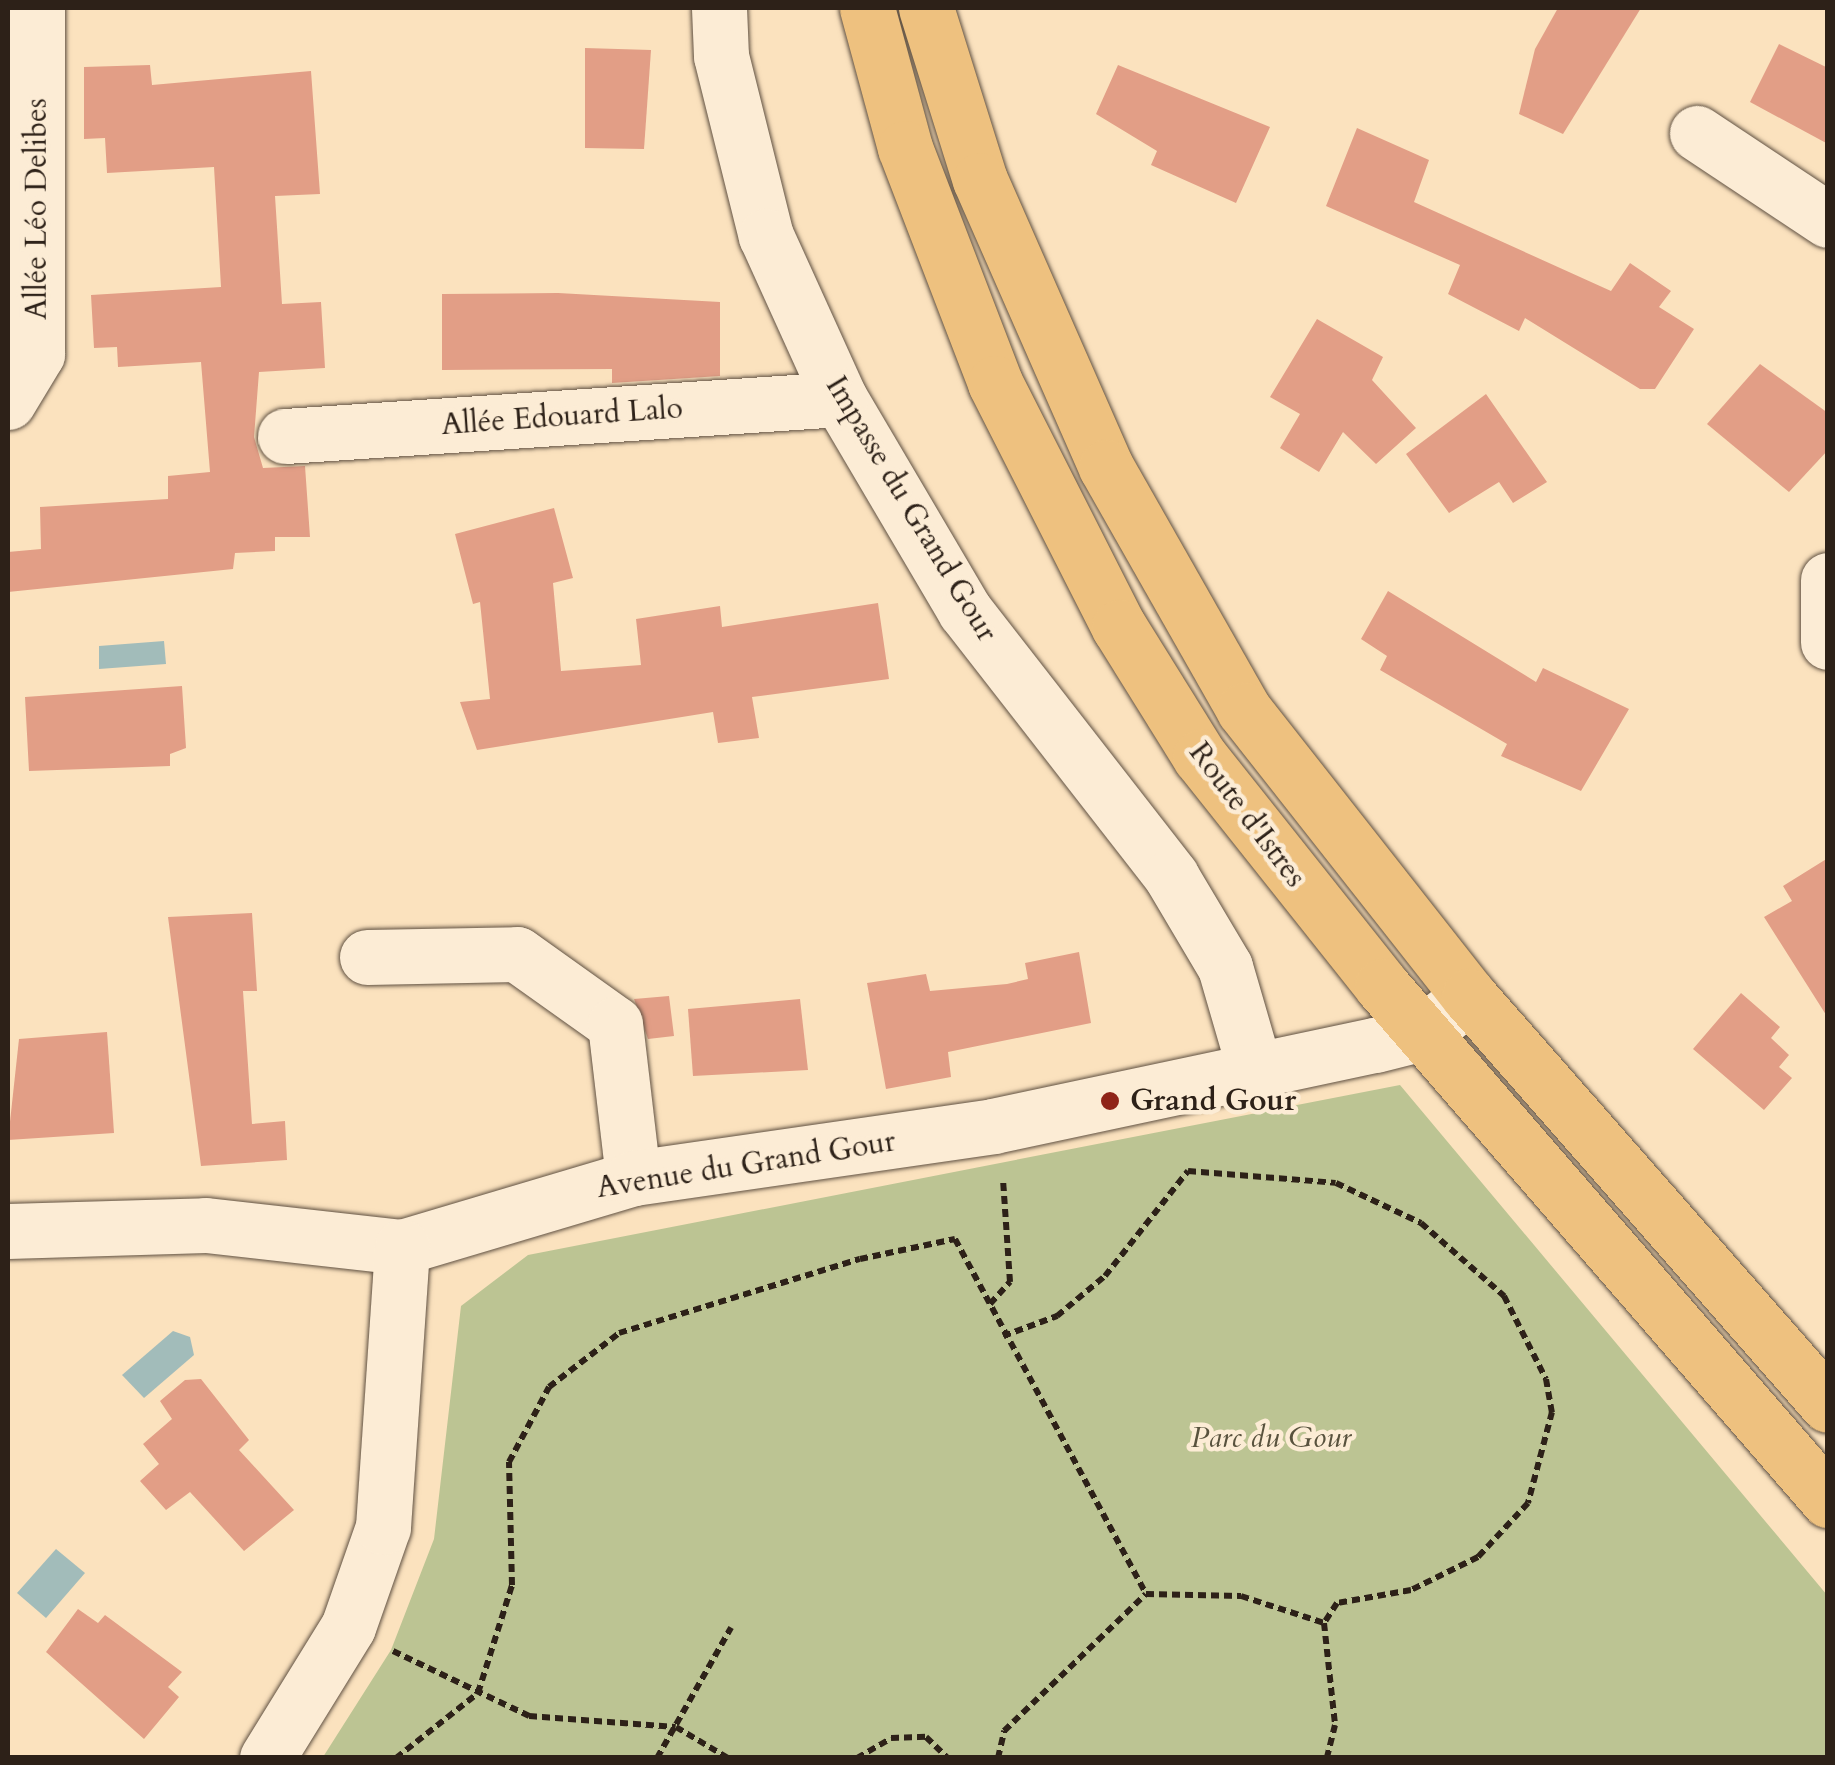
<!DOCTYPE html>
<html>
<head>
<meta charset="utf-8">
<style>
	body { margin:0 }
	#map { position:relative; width:1835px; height:1765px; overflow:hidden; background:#fbe2be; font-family:Cardo,serif }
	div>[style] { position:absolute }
	.green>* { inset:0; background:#bcc493 }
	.water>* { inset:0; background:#a2bcba }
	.building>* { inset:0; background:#e29e86 }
	.path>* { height:6px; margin-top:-3px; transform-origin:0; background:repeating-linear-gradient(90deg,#2d2118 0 8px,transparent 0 13px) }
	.roads { filter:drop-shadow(0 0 2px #605142) drop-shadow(0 0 2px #605142) }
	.minor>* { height:55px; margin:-27.5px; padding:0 27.5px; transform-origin:27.5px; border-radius:27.5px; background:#fcecd5 }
	.major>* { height:55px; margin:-27.5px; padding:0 27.5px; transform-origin:27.5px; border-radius:27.5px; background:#eec17f }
	.dots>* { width:28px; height:28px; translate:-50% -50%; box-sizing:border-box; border:5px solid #fcecd5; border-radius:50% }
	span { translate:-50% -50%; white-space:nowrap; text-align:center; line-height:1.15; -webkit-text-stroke:9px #fcecd5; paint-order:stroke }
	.street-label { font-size:30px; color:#2d2118 }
	.poi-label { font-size:30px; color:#2d2118; font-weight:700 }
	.left { translate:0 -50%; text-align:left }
	.park-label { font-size:30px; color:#58523d; font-style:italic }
	.frame { position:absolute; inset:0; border:10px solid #2d2118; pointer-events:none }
</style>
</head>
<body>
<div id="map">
	<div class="green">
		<i style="clip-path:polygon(1400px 1085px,1827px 1595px,1827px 1757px,323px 1757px,391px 1650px,434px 1539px,461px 1306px,528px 1255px)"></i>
	</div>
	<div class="water">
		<i style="clip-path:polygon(164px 641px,166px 664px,99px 669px,99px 646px)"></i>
		<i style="clip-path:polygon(173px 1331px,190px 1337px,194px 1355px,144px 1398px,122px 1375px)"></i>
		<i style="clip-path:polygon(56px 1549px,85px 1573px,46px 1618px,17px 1593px)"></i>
	</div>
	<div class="building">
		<i style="clip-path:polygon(1558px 8px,1641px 8px,1563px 134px,1519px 114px,1535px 49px)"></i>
		<i style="clip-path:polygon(1779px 44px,1828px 68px,1828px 144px,1750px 102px)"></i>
		<i style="clip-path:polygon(585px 48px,651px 50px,644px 149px,585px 148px)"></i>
		<i style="clip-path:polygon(150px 65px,152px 85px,311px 71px,320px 194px,275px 196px,282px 304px,321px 302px,325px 368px,259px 372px,254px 437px,263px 468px,305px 466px,310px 537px,275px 537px,275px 551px,235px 553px,233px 569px,8px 592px,8px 552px,41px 549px,40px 507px,168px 499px,168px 476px,210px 472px,201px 362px,118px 367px,117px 347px,94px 348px,91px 295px,221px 287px,214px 167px,107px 173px,105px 138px,84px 139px,84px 67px)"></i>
		<i style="clip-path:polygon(1118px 65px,1270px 127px,1236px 203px,1151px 165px,1157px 151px,1096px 114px)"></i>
		<i style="clip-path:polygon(1357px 128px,1429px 160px,1414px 202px,1611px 291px,1630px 263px,1671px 291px,1659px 307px,1694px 329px,1655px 389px,1640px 389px,1525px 318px,1519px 331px,1448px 294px,1460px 265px,1326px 206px)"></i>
		<i style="clip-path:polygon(558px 293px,720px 302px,720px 376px,612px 383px,612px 369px,442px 370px,442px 294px)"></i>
		<i style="clip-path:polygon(1317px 319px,1383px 357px,1372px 380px,1416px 428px,1376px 464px,1343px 432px,1319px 472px,1280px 448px,1300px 414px,1270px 397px)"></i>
		<i style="clip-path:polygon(1760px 364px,1828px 413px,1828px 450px,1789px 492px,1707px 424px)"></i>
		<i style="clip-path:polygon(1486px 394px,1547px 482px,1513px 503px,1499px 482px,1449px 513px,1406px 454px)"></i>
		<i style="clip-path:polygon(554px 508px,573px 578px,553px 583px,561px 671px,641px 665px,636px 619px,720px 606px,722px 627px,878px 603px,889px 679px,752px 697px,759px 738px,718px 743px,713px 712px,477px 750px,460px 702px,490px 699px,480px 602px,473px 604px,455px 534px)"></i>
		<i style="clip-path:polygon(1388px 591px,1536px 682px,1543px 668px,1629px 709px,1581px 791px,1501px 756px,1507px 744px,1380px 670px,1387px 656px,1361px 639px)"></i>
		<i style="clip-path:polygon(182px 686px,186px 748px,170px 754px,170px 766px,29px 771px,25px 697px)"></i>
		<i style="clip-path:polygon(1828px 858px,1828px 1018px,1764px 917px,1792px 901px,1783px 886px)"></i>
		<i style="clip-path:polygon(252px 913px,257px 991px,243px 991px,252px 1124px,285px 1121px,287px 1160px,201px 1166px,168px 917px)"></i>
		<i style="clip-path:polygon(1079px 952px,1091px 1023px,948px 1052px,951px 1077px,886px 1089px,867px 983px,926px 974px,930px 991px,1007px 984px,1028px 979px,1025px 963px)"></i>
		<i style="clip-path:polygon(1741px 993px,1780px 1027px,1771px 1038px,1789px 1055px,1779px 1067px,1792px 1078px,1764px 1110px,1693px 1049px)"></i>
		<i style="clip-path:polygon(669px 996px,674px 1036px,648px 1039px,634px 999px)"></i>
		<i style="clip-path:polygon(800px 999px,808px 1070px,693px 1076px,688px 1009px)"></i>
		<i style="clip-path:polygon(107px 1032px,114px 1133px,8px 1140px,19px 1039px)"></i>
		<i style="clip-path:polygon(201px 1379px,249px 1440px,239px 1450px,294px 1510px,244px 1551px,190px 1492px,166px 1510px,140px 1481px,159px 1464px,143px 1444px,172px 1419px,160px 1401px,185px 1380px)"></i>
		<i style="clip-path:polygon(78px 1609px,98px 1623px,105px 1615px,182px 1672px,168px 1687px,179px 1697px,144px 1739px,46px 1652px)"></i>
	</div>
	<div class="path">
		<i style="left:990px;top:1304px;width:30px;rotate:-48deg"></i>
		<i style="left:1010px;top:1282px;width:103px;rotate:-93.9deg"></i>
		<i style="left:1003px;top:1336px;width:58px;rotate:-20.3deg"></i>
		<i style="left:1057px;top:1316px;width:62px;rotate:-39.8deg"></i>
		<i style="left:1105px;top:1276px;width:134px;rotate:-51.7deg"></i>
		<i style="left:1188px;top:1171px;width:148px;rotate:4.6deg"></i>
		<i style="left:1336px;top:1183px;width:94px;rotate:25.2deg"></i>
		<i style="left:1421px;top:1223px;width:111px;rotate:41.3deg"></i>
		<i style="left:1504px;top:1296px;width:93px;rotate:63.2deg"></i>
		<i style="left:1546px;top:1379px;width:34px;rotate:80deg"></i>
		<i style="left:1552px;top:1412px;width:94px;rotate:104.8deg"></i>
		<i style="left:1528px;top:1503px;width:74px;rotate:132.8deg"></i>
		<i style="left:1478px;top:1557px;width:75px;rotate:153.8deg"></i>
		<i style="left:1411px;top:1590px;width:75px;rotate:170deg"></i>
		<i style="left:1337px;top:1603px;width:24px;rotate:123deg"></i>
		<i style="left:1324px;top:1623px;width:103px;rotate:83.8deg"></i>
		<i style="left:1335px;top:1725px;width:34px;rotate:104deg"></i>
		<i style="left:393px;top:1651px;width:151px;rotate:25.5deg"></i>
		<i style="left:529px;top:1716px;width:147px;rotate:4.3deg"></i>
		<i style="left:676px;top:1727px;width:61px;rotate:30.8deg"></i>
		<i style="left:396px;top:1758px;width:105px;rotate:-38.4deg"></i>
		<i style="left:478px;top:1693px;width:113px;rotate:-72.5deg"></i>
		<i style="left:512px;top:1585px;width:123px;rotate:-91.4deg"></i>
		<i style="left:509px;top:1462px;width:85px;rotate:-61.9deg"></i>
		<i style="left:549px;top:1387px;width:88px;rotate:-37.6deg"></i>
		<i style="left:619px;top:1333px;width:252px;rotate:-17.1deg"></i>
		<i style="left:860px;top:1259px;width:97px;rotate:-11.9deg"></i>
		<i style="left:955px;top:1239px;width:403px;rotate:61.7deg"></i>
		<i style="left:657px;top:1758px;width:150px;rotate:-60.4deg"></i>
		<i style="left:857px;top:1758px;width:39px;rotate:-30deg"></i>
		<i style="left:891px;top:1738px;width:35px;rotate:-2deg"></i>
		<i style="left:926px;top:1737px;width:30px;rotate:44deg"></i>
		<i style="left:998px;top:1758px;width:28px;rotate:-77deg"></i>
		<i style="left:1004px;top:1731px;width:197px;rotate:-44deg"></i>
		<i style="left:1146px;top:1594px;width:95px;rotate:1.2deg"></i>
		<i style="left:1241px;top:1596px;width:87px;rotate:18deg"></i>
	</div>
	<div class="roads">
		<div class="minor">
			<i style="left:719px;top:8px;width:48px;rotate:87.6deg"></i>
			<i style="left:721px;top:56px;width:186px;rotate:76deg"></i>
			<i style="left:766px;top:236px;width:179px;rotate:65.6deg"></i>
			<i style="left:840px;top:399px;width:246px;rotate:59.5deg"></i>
			<i style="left:965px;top:611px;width:336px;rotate:52.1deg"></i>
			<i style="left:1171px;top:876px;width:106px;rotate:59.3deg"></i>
			<i style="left:1225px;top:967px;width:107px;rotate:73.8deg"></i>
			<i style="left:1697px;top:133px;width:157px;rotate:33.6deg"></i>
			<i style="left:8px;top:402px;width:56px;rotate:-58.9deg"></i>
			<i style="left:37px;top:354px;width:346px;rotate:-90deg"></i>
			<i style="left:285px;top:436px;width:556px;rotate:-3.81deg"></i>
			<i style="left:1828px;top:580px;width:62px;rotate:90deg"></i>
			<i style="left:367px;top:957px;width:150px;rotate:-1.1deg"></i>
			<i style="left:517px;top:954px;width:120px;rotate:35.5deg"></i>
			<i style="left:615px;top:1024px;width:155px;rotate:83.3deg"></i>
			<i style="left:8px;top:1231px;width:198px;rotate:-1.7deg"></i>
			<i style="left:206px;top:1225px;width:197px;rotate:6.4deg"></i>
			<i style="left:402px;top:1247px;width:241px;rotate:-16.6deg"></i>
			<i style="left:633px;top:1178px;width:364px;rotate:-8.2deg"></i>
			<i style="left:993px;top:1126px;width:390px;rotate:-12deg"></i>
			<i style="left:1375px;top:1045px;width:49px;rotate:-14deg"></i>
			<i style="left:1423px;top:1033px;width:59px;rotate:-38.8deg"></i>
			<i style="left:267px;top:1758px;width:154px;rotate:-58.3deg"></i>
			<i style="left:348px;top:1627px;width:106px;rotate:-70.7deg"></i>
			<i style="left:383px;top:1527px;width:281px;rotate:-86.1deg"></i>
		</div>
		<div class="major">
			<i style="left:867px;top:8px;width:145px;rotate:74.8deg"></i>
			<i style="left:905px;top:148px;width:252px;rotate:69deg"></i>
			<i style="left:995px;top:383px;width:274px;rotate:63.1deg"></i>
			<i style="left:1119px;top:627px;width:153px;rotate:58.1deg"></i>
			<i style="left:1200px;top:757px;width:293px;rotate:51.5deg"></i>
			<i style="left:1382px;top:986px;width:681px;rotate:49.05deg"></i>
			<i style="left:926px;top:8px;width:180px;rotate:72.6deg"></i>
			<i style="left:980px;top:180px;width:313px;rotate:66.3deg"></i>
			<i style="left:1106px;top:467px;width:279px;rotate:60.4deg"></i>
			<i style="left:1244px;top:710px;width:364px;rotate:51.8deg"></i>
			<i style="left:1469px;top:996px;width:544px;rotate:48.72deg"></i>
		</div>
	</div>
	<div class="dots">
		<i style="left:1110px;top:1101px;background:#8f2418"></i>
	</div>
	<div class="street-label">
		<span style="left:37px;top:209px;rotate:-90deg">Allée Léo Delibes</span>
		<span style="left:562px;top:417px;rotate:-4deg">Allée Edouard Lalo</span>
		<span style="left:911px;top:509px;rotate:59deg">Impasse du Grand Gour</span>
		<span style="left:1247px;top:815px;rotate:53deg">Route d'Istres</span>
		<span style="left:746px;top:1165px;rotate:-9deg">Avenue du Grand Gour</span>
	</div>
	<div class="poi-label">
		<span class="left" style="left:1130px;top:1101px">Grand Gour</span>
	</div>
	<div class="park-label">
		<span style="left:1271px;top:1438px">Parc du Gour</span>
	</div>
	<div class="frame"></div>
</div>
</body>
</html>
